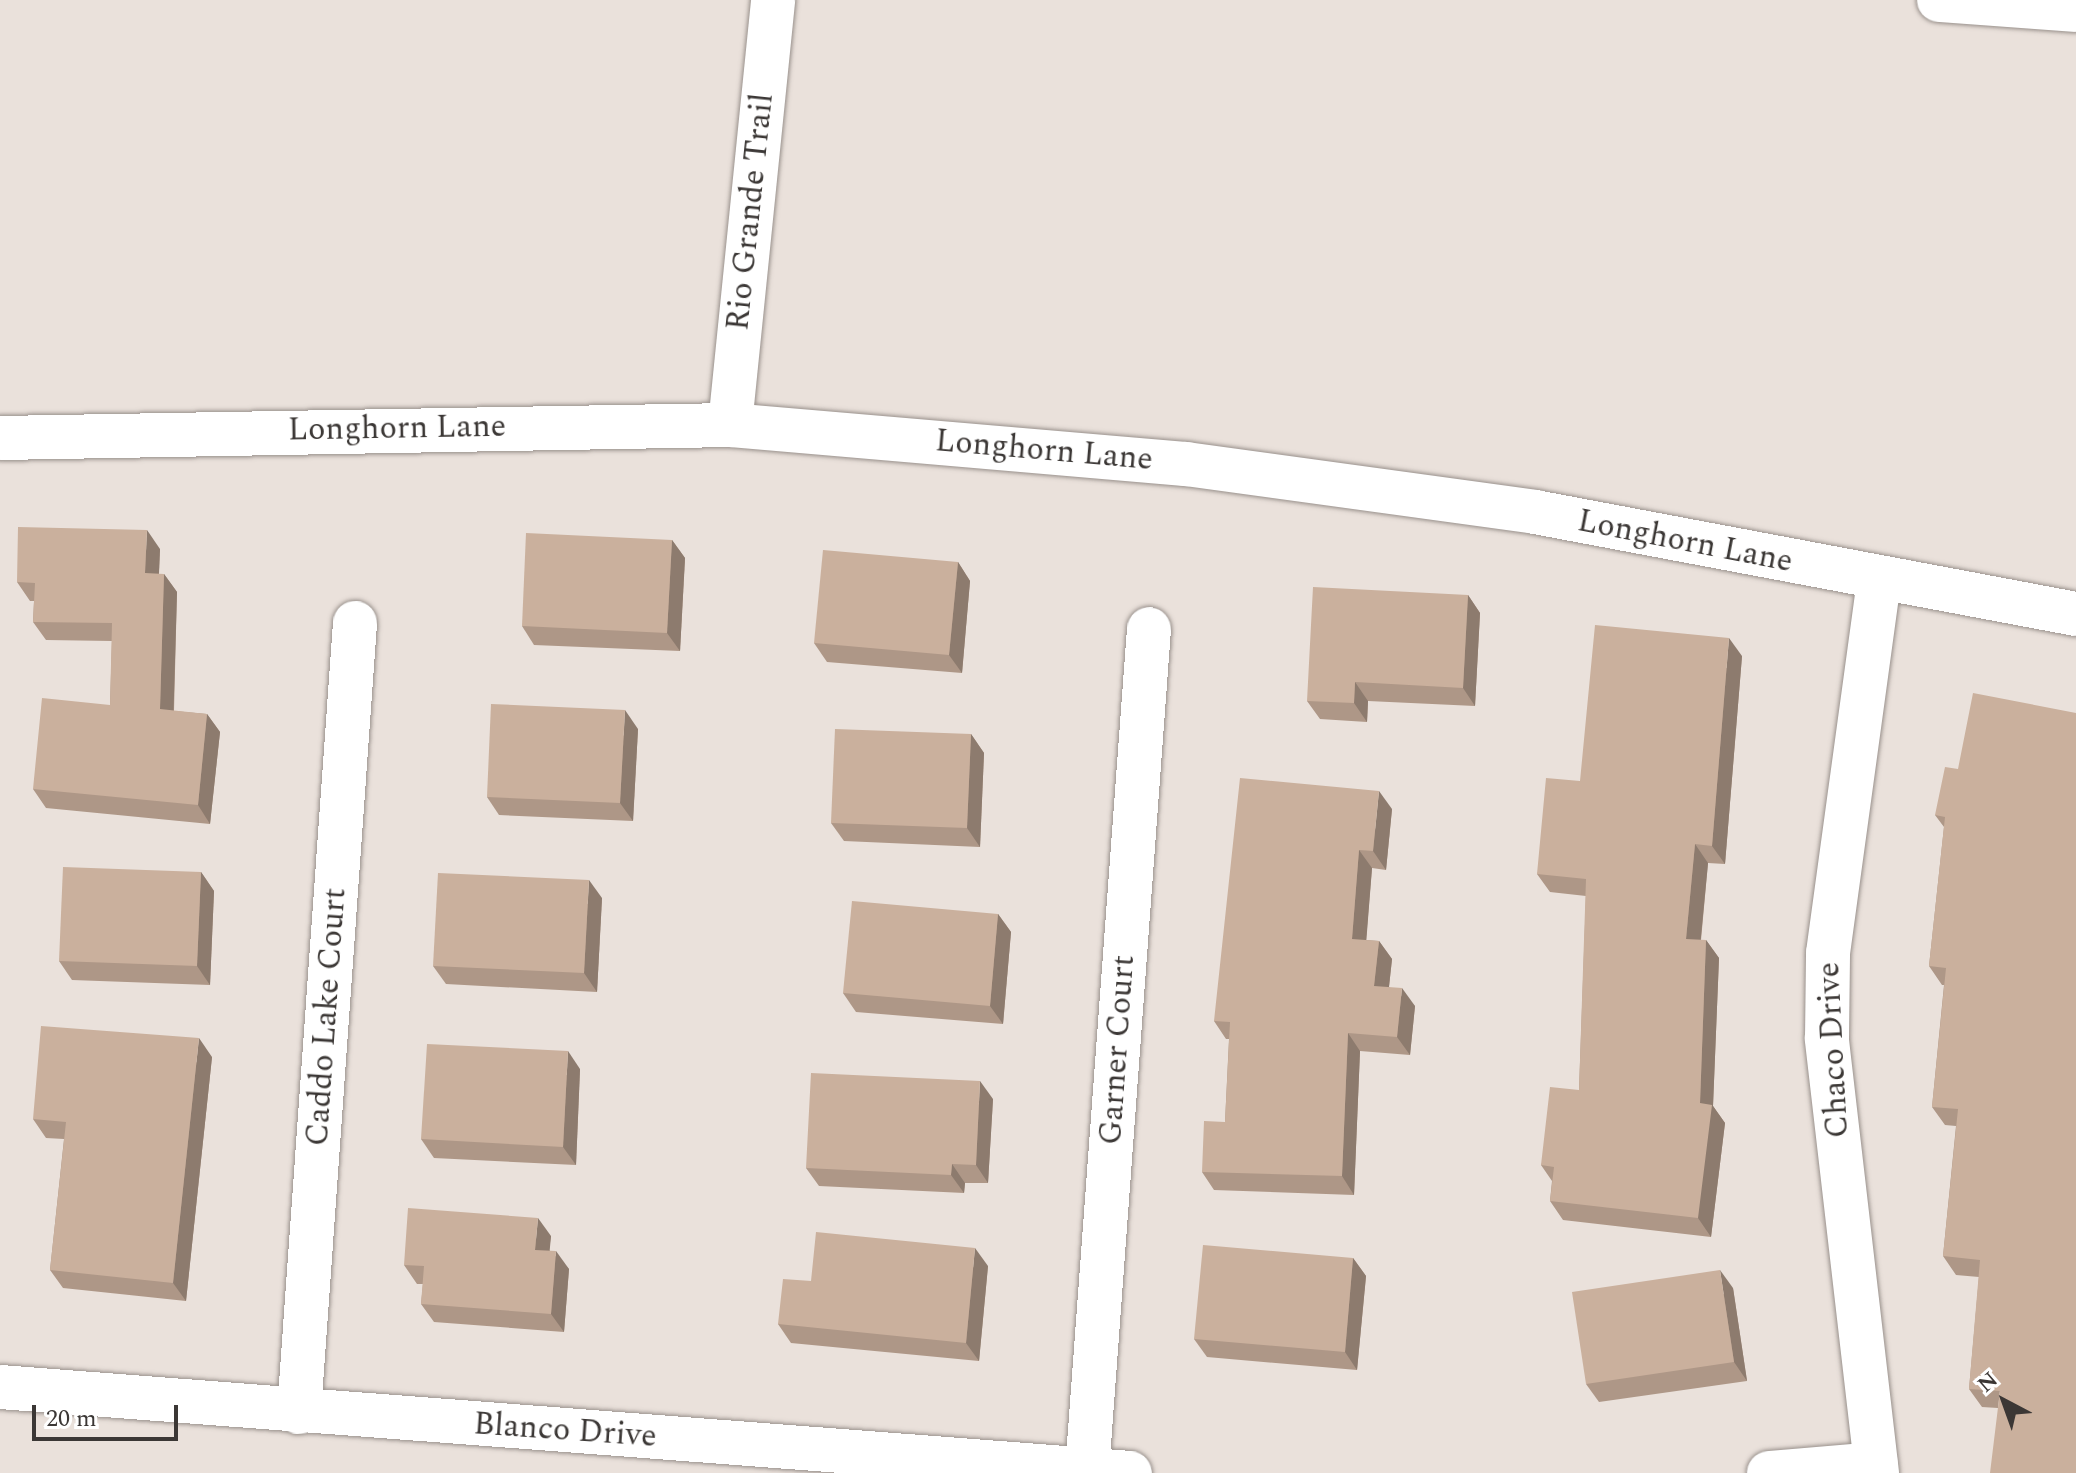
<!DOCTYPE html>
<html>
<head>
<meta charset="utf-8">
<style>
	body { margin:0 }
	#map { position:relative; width:2076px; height:1473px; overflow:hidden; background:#eae1db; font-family:Spectral,serif }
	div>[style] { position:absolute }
	.roads { filter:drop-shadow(0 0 2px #99918c) drop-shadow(0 0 2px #99918c) }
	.minor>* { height:44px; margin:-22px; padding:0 22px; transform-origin:22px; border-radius:22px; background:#fff }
	.wall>* { inset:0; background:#ae9787 }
	.shaded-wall>* { inset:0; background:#8d7b6e }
	.building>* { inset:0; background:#cab09d }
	span { translate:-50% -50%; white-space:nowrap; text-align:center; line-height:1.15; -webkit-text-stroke:8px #fff; paint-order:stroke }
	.street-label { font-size:32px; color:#3b3735 }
	.north { position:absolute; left:1964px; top:1361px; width:80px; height:80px; -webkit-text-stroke:6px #fff; paint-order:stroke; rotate:319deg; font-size:22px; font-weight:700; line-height:32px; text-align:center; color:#3b3735 }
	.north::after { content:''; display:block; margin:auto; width:28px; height:36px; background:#3b3735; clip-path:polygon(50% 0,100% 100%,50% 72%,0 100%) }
	.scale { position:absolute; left:32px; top:1405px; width:146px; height:36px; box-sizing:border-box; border:4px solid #3b3735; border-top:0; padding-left:10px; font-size:24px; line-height:28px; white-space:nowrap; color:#3b3735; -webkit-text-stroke:6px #fff; paint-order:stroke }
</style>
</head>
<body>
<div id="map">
	<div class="roads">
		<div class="minor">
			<i style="left:1939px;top:0;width:137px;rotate:4.2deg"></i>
			<i style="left:730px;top:425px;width:427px;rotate:-84.2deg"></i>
			<i style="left:0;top:438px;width:730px;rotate:-1.02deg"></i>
			<i style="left:730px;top:425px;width:458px;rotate:4.9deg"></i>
			<i style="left:1186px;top:464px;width:352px;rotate:7.8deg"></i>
			<i style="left:1535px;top:512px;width:551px;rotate:10.68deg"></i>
			<i style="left:0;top:1387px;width:1133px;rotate:4.35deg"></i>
			<i style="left:299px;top:1412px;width:791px;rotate:-85.94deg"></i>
			<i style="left:1087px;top:1471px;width:844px;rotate:-85.79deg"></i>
			<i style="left:1769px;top:1473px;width:107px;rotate:-4.8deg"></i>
			<i style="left:1877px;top:1473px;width:438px;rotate:-96.6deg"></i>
			<i style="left:1827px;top:1038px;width:85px;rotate:-89.3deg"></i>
			<i style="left:1828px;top:953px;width:375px;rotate:-82.2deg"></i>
		</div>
	</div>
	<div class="wall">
		<i style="clip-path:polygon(672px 540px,685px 558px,680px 651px,534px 645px,522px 626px)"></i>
		<i style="clip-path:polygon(160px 549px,159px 574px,164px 574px,177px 592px,174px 711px,207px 714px,220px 732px,210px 824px,46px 808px,33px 789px,110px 705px,112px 641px,46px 640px,33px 622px,34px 601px,30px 601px,17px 582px)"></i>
		<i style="clip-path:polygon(958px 562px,970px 581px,962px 673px,827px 662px,814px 643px)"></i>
		<i style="clip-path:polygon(1468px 595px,1480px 613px,1475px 706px,1368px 701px,1367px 722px,1320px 719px,1307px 701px)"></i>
		<i style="clip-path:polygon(1742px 656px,1725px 864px,1708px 863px,1701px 940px,1706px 940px,1719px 958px,1713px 1106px,1725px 1123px,1711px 1237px,1563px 1220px,1550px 1201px,1552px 1181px,1541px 1165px,1579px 1090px,1586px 896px,1550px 892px,1537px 874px,1580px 781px)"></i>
		<i style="clip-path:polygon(2076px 713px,1998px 1408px,1982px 1407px,1969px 1389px,1979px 1277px,1956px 1275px,1943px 1256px,1956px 1126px,1945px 1125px,1932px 1107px,1944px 985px,1942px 985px,1929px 966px,1944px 827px,1935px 815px)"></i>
		<i style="clip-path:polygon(638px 729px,633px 821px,499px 815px,487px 797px)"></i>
		<i style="clip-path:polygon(971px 734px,984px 753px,980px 847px,844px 841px,831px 823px)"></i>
		<i style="clip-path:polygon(1392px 809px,1386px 870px,1372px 868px,1366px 940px,1379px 941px,1392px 959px,1389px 987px,1415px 1006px,1410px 1055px,1360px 1051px,1354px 1195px,1214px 1190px,1202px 1172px,1225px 1122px,1229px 1039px,1226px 1039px,1214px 1021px)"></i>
		<i style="clip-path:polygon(201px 872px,214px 891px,210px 985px,72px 980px,59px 961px)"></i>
		<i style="clip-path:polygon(602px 898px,597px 992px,446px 984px,433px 966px)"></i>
		<i style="clip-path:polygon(998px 914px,1011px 932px,1003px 1024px,856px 1012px,843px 993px)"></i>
		<i style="clip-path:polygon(212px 1057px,186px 1301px,63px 1288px,50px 1270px,64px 1139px,46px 1138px,33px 1119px)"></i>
		<i style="clip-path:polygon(580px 1069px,576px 1165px,434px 1158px,421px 1139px)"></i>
		<i style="clip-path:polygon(993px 1099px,988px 1183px,965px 1183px,964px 1193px,819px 1186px,806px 1168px)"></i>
		<i style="clip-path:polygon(551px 1236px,549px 1250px,569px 1269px,564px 1332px,434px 1322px,421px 1304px,423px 1284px,417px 1284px,404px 1265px)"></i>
		<i style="clip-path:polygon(1353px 1258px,1366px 1276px,1357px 1370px,1207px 1357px,1194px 1339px)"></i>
		<i style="clip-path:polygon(988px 1266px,979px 1361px,791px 1343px,778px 1324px,811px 1281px)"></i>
		<i style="clip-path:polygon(1733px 1288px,1747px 1381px,1599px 1402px,1586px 1384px)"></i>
	</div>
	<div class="shaded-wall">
		<i style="clip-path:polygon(147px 530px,160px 549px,158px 592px,145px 573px)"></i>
		<i style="clip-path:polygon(672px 540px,685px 558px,680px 651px,667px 633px)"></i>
		<i style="clip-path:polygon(958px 562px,970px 581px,962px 673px,949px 655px)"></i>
		<i style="clip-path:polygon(164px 574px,177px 592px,173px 728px,160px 709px)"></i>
		<i style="clip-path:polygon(1468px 595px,1480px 613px,1475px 706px,1463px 688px)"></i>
		<i style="clip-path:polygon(1729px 638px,1742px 656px,1725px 864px,1712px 846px)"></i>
		<i style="clip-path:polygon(1355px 682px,1368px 701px,1367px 722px,1354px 703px)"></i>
		<i style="clip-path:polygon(625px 710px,638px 729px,633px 821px,620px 803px)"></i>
		<i style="clip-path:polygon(207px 714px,220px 732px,210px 824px,198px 805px)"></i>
		<i style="clip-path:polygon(971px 734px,984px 753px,980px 847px,967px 828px)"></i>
		<i style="clip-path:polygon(1379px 791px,1392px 809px,1386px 870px,1373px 851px)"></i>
		<i style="clip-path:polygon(1695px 844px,1708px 863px,1699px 957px,1686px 939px)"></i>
		<i style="clip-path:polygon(1359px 850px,1372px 868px,1365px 957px,1352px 939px)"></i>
		<i style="clip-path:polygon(201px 872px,214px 891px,210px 985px,197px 966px)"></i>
		<i style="clip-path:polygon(589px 880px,602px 898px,597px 992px,584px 973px)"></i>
		<i style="clip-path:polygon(998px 914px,1011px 932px,1003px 1024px,990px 1006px)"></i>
		<i style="clip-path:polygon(1706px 940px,1719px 958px,1713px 1106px,1725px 1123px,1711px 1237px,1698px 1218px,1700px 1103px)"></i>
		<i style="clip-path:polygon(1379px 941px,1392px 959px,1387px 1004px,1374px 986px)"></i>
		<i style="clip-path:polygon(1402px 988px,1415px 1006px,1410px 1055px,1397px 1037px)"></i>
		<i style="clip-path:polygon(1348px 1033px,1360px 1051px,1354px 1195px,1342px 1176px)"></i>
		<i style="clip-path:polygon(199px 1038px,212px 1057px,186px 1301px,173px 1283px)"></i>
		<i style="clip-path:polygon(568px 1051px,580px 1069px,576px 1165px,563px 1147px)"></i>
		<i style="clip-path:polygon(980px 1081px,993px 1099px,988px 1183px,976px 1165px)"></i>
		<i style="clip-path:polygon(952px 1164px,965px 1183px,964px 1193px,951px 1175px)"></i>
		<i style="clip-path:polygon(538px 1218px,551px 1236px,548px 1268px,535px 1250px)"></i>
		<i style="clip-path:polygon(975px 1248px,988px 1266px,979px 1361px,966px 1343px)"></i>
		<i style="clip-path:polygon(556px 1251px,569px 1269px,564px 1332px,551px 1314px)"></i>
		<i style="clip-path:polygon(1353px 1258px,1366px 1276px,1357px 1370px,1345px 1352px)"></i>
		<i style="clip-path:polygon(1720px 1270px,1733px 1288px,1747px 1381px,1734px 1362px)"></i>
	</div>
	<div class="building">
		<i style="clip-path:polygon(18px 527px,147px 530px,145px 573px,164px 574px,160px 709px,207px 714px,198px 805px,33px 789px,42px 698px,110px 705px,112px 623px,33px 622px,35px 583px,17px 582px)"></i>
		<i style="clip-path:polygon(526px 533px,672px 540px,667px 633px,522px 626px)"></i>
		<i style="clip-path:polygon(823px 550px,958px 562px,949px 655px,814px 643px)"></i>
		<i style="clip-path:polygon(1313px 587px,1468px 595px,1463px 688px,1355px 682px,1354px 703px,1307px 701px)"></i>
		<i style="clip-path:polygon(1595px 625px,1729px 638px,1712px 846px,1695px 844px,1686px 939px,1706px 940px,1700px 1103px,1712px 1105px,1698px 1218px,1550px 1201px,1554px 1167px,1541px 1165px,1550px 1087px,1579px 1090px,1586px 879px,1537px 874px,1546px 778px,1580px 781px)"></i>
		<i style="clip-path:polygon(1973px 693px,2076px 713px,2076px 1473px,1990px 1473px,2000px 1391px,1969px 1389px,1980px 1260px,1943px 1256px,1958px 1109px,1932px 1107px,1946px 968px,1929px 966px,1945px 817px,1935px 815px,1945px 767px,1958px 769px)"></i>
		<i style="clip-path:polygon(491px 704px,625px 710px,620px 803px,487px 797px)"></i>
		<i style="clip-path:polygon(835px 729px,971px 734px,967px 828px,831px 823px)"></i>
		<i style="clip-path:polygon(1240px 778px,1379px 791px,1373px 851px,1359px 850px,1352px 939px,1379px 941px,1374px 986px,1402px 988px,1397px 1037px,1348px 1033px,1342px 1176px,1202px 1172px,1204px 1121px,1225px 1122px,1230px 1022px,1214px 1021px)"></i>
		<i style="clip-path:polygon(63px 867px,201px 872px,197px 966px,59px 961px)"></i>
		<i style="clip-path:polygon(438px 873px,589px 880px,584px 973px,433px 966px)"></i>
		<i style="clip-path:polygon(852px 901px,998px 914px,990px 1006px,843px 993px)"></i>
		<i style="clip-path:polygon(41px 1026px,199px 1038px,173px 1283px,50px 1270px,66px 1122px,33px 1119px)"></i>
		<i style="clip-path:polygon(427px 1044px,568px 1051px,563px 1147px,421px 1139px)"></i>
		<i style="clip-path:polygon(811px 1073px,980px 1081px,976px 1165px,952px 1164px,951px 1175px,806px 1168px)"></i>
		<i style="clip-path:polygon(408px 1208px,538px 1218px,535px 1250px,556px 1251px,551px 1314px,421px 1304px,424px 1266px,404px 1265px)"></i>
		<i style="clip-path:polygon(816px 1232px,975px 1248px,966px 1343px,778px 1324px,783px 1279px,811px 1281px)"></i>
		<i style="clip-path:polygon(1203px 1245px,1353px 1258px,1345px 1352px,1194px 1339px)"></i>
		<i style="clip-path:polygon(1720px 1270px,1734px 1362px,1586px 1384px,1572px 1292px)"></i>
	</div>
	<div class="street-label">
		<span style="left:751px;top:212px;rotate:-84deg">Rio Grande Trail</span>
		<span style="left:397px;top:429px;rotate:-1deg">Longhorn Lane</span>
		<span style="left:1044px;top:451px;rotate:5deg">Longhorn Lane</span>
		<span style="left:1685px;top:542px;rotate:11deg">Longhorn Lane</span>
		<span style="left:327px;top:1017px;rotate:-86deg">Caddo Lake Court</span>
		<span style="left:1118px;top:1050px;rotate:-86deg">Garner Court</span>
		<span style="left:1834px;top:1050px;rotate:-93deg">Chaco Drive</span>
		<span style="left:565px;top:1431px;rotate:4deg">Blanco Drive</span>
	</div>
	<div class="north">N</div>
	<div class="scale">20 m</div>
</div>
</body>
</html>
